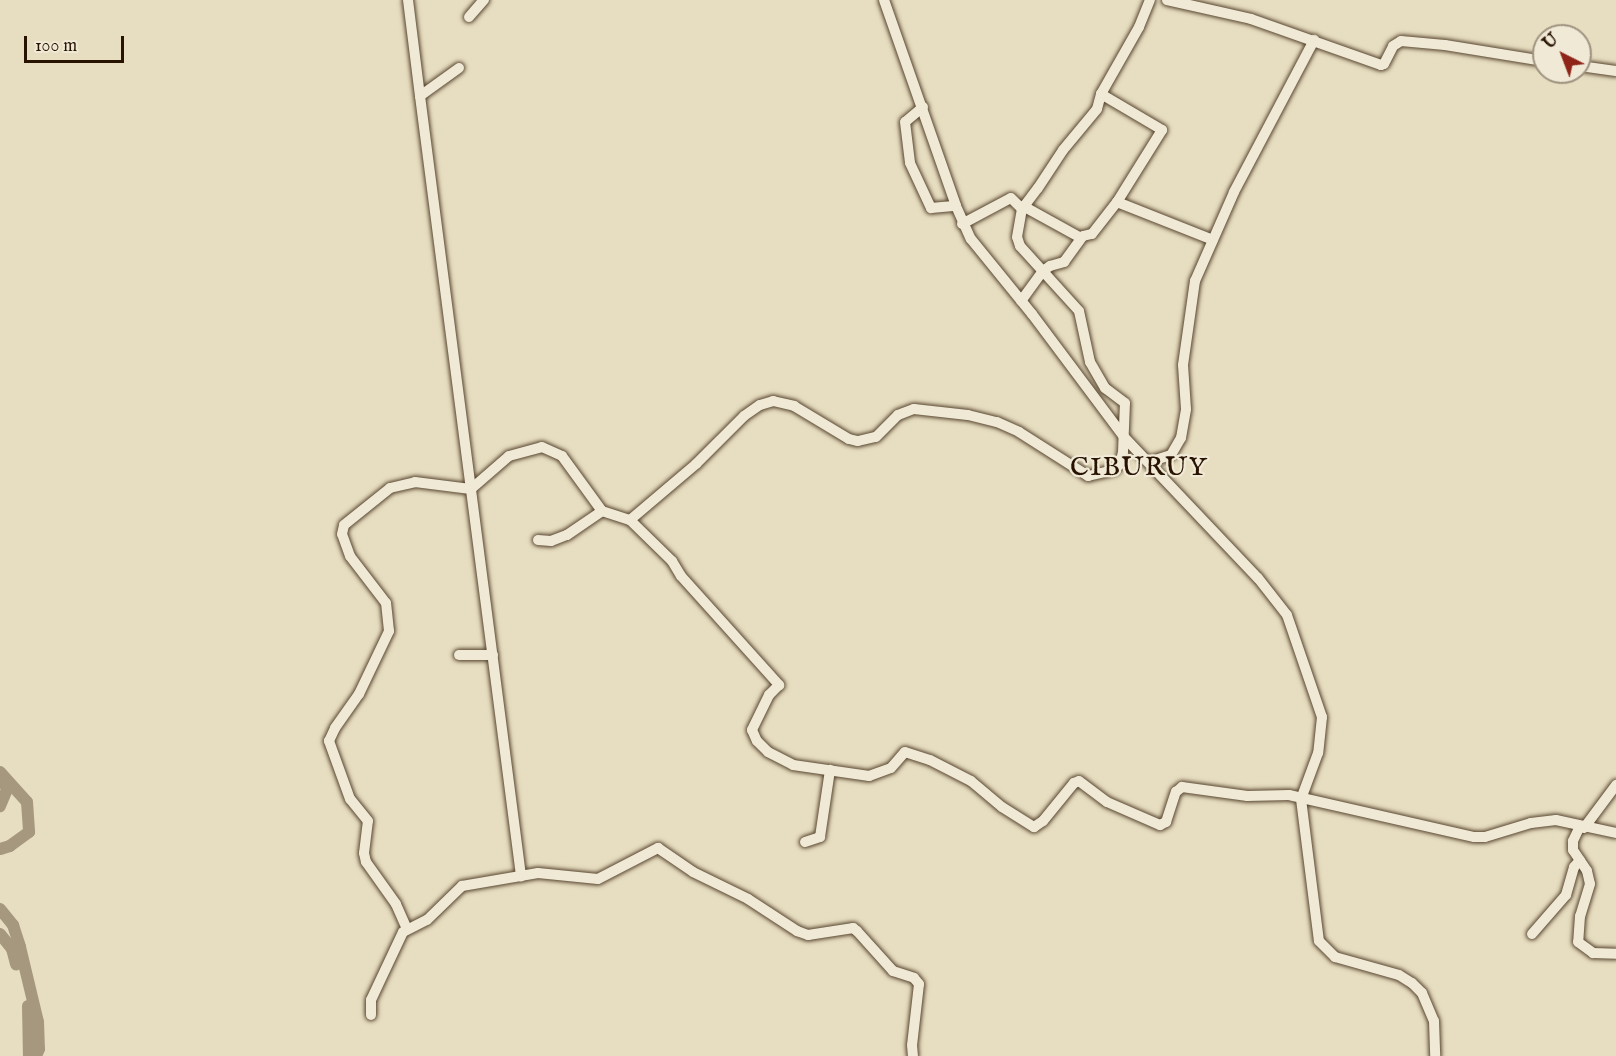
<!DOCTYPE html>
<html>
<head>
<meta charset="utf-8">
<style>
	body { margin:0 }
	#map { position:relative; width:1616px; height:1056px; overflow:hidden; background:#e7ddc0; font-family:"IM FELL English",serif }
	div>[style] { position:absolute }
	.river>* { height:12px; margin:-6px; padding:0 6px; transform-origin:6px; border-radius:6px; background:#a6987f }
	.roads { filter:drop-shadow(0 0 2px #584630) drop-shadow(0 0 2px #584630) }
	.minor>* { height:10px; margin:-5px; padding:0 5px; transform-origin:5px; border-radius:5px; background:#efe9d6 }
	span { translate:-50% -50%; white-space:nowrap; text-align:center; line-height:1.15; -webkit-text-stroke:4.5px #efe9d6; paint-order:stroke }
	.quarter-label { font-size:26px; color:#281300; letter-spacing:1.5px }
	.north { position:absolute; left:1532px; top:24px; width:60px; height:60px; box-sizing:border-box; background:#efe9d6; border:2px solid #9f9380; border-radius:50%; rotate:318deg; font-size:16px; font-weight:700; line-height:24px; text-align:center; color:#281300 }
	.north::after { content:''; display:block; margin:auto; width:21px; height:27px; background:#8f2418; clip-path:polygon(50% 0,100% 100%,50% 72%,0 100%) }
	.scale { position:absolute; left:24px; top:36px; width:100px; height:27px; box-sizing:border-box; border:3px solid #281300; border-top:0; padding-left:8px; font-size:18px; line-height:21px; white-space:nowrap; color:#281300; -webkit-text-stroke:4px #efe9d6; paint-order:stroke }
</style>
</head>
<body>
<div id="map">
	<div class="river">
		<i style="left:0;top:772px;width:40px;rotate:48deg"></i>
		<i style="left:27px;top:802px;width:30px;rotate:86deg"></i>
		<i style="left:29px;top:832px;width:24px;rotate:144deg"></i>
		<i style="left:10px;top:846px;width:10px;rotate:163deg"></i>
		<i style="left:0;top:781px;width:10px;rotate:37deg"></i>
		<i style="left:8px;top:787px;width:21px;rotate:113deg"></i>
		<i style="left:0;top:909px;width:21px;rotate:51deg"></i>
		<i style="left:13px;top:925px;width:23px;rotate:72deg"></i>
		<i style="left:20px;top:947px;width:77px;rotate:76.5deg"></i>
		<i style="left:38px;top:1022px;width:27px;rotate:88deg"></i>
		<i style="left:39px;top:1049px;width:8px;rotate:113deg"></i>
		<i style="left:0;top:934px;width:19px;rotate:51deg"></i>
		<i style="left:12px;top:949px;width:16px;rotate:75deg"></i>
		<i style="left:28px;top:1006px;width:50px;rotate:88.9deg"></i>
	</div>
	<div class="roads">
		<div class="minor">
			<i style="left:408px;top:0;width:97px;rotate:82.9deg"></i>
			<i style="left:884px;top:0;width:218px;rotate:70.7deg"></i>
			<i style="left:956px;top:206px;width:36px;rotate:66deg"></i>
			<i style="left:971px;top:239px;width:97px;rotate:50.9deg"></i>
			<i style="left:1032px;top:314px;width:154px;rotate:53.2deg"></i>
			<i style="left:1124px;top:437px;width:195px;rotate:46.5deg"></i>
			<i style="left:1258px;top:578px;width:47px;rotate:51.9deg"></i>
			<i style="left:1287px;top:615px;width:108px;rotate:71.1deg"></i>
			<i style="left:1322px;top:717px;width:36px;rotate:96deg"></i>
			<i style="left:1318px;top:753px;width:49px;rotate:110.3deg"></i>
			<i style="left:1301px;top:799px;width:143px;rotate:82.8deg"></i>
			<i style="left:1319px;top:941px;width:23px;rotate:45deg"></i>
			<i style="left:1335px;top:957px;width:66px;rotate:15.7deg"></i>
			<i style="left:1399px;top:975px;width:15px;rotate:32deg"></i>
			<i style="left:1412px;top:983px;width:14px;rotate:45deg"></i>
			<i style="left:1422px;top:993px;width:30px;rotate:67deg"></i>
			<i style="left:1434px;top:1021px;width:35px;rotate:88deg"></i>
			<i style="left:1167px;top:0;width:86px;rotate:12.7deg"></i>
			<i style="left:1251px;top:19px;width:138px;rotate:19.5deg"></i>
			<i style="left:1381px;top:65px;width:3px;rotate:-18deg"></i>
			<i style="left:1384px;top:64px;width:20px;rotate:-63deg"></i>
			<i style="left:1393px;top:46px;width:9px;rotate:-32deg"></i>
			<i style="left:1401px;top:41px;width:44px;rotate:5.2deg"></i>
			<i style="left:1445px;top:45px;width:100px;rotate:9.2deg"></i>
			<i style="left:469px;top:17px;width:23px;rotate:-49deg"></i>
			<i style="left:1580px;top:66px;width:36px;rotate:8deg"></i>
			<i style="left:459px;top:68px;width:48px;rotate:144.3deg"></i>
			<i style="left:420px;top:96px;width:787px;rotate:82.62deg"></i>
			<i style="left:1101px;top:94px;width:71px;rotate:30.5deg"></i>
			<i style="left:1162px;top:130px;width:85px;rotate:122deg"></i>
			<i style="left:923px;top:107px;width:23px;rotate:140deg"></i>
			<i style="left:905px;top:122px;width:41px;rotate:83deg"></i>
			<i style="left:910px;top:163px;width:50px;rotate:65deg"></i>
			<i style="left:931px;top:208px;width:25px;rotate:-5deg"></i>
			<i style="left:1023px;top:206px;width:66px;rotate:28.9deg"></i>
			<i style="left:962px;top:224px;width:55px;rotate:-28deg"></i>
			<i style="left:1011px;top:198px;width:16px;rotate:45deg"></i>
			<i style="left:1022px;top:209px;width:26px;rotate:-53deg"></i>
			<i style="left:1038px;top:188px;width:45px;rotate:-56.7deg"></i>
			<i style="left:1063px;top:150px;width:53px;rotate:-50.3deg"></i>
			<i style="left:1097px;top:109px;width:16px;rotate:-75deg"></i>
			<i style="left:1101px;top:94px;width:77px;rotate:-60.4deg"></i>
			<i style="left:1139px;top:27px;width:29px;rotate:-68deg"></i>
			<i style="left:1021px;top:301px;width:37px;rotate:-54deg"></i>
			<i style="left:1043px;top:271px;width:9px;rotate:-36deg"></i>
			<i style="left:1050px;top:266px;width:15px;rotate:-16deg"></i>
			<i style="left:1064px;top:262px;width:32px;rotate:-54deg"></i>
			<i style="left:1083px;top:236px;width:9px;rotate:-13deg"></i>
			<i style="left:1092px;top:234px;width:41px;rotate:-52deg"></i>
			<i style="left:1117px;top:202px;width:103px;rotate:21.6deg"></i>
			<i style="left:1149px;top:462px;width:23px;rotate:-18deg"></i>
			<i style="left:1171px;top:455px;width:20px;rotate:-60deg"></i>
			<i style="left:1181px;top:438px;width:29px;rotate:-80deg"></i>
			<i style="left:1186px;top:409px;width:44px;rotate:-93.9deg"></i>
			<i style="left:1183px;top:365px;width:85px;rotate:-81.9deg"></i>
			<i style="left:1195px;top:281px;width:97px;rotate:-66.3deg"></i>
			<i style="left:1234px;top:192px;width:172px;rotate:-62.2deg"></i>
			<i style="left:630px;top:520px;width:59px;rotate:44.3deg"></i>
			<i style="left:672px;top:561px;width:17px;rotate:59deg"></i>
			<i style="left:681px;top:576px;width:147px;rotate:48deg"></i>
			<i style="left:779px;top:685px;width:14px;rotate:135deg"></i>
			<i style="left:769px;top:695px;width:39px;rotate:116deg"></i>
			<i style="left:752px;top:730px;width:12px;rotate:66deg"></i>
			<i style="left:757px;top:741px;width:16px;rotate:45deg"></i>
			<i style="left:768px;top:752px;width:28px;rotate:27deg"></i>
			<i style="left:793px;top:765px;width:77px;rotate:8.2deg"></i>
			<i style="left:869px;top:776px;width:23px;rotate:-20deg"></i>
			<i style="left:891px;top:768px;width:21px;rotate:-49deg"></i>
			<i style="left:905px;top:752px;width:26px;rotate:18deg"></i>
			<i style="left:930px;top:760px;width:46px;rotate:27.1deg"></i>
			<i style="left:971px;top:781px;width:40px;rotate:40deg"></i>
			<i style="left:1002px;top:807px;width:38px;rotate:32deg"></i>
			<i style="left:1034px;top:827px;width:11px;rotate:-34deg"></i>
			<i style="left:1043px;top:821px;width:49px;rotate:-50.8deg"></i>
			<i style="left:1074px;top:783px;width:5px;rotate:-22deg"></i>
			<i style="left:1079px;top:781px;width:35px;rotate:37deg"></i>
			<i style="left:1107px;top:802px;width:58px;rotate:23.5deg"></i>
			<i style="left:1160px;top:825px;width:7px;rotate:-27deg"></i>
			<i style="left:1166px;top:822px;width:32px;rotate:-72deg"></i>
			<i style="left:1176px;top:792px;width:8px;rotate:-40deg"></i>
			<i style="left:1182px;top:787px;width:66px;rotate:7.9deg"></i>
			<i style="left:1247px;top:796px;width:42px;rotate:-1.4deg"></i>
			<i style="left:1289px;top:795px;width:190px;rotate:12.8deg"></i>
			<i style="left:1474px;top:837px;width:11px"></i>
			<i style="left:1485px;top:837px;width:48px;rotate:-16.9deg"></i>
			<i style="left:1531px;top:823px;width:25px;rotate:-7deg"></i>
			<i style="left:1556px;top:820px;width:61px;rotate:12.2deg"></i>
			<i style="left:538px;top:540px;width:13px;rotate:4deg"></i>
			<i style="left:551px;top:541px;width:17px;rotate:-21deg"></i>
			<i style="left:567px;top:535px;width:42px;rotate:-34.4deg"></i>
			<i style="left:459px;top:655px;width:34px"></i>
			<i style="left:1580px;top:826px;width:17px;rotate:115deg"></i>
			<i style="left:1573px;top:841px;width:9px;rotate:90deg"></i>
			<i style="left:1573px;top:850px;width:25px;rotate:56deg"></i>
			<i style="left:1587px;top:871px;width:13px;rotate:77deg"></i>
			<i style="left:1590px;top:884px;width:34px;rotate:107deg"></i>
			<i style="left:1580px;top:916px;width:26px;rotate:94deg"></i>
			<i style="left:1578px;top:942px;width:19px;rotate:36deg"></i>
			<i style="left:1593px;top:953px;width:23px;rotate:2deg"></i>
			<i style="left:1584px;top:828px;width:54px;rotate:-53.3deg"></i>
			<i style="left:805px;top:842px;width:16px;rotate:-18deg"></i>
			<i style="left:820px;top:837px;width:68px;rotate:-81.5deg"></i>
			<i style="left:407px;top:929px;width:27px;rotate:-114deg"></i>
			<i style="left:396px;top:904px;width:52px;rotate:-125.5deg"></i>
			<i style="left:366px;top:862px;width:9px;rotate:-103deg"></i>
			<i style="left:364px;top:853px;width:32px;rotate:-83deg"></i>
			<i style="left:368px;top:821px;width:28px;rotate:-129deg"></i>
			<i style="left:350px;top:799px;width:62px;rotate:-109.9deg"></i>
			<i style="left:329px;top:741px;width:14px;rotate:-65deg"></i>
			<i style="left:335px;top:728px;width:42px;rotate:-54.8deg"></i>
			<i style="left:359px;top:694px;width:70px;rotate:-64.5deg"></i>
			<i style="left:389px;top:631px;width:28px;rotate:-96deg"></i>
			<i style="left:386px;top:603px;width:59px;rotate:-127.5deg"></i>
			<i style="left:350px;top:556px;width:23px;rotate:-110deg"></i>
			<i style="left:342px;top:534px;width:9px;rotate:-77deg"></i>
			<i style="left:344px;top:525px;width:59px;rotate:-38.8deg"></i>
			<i style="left:390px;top:488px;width:26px;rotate:-13deg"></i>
			<i style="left:415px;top:482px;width:56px;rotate:7.1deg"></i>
			<i style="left:471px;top:489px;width:50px;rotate:-41deg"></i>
			<i style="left:509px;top:456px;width:34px;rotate:-15deg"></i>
			<i style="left:542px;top:447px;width:22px;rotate:24deg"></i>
			<i style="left:562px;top:456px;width:68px;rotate:54deg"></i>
			<i style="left:602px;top:511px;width:29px;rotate:18deg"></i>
			<i style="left:630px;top:520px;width:87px;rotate:-40.3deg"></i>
			<i style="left:696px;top:464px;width:68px;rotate:-45deg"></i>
			<i style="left:744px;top:416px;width:19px;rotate:-35deg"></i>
			<i style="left:760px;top:405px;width:14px;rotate:-17deg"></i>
			<i style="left:773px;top:401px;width:22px;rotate:13deg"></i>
			<i style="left:794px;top:406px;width:64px;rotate:31deg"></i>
			<i style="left:849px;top:439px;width:9px;rotate:13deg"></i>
			<i style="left:858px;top:441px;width:18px;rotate:-13deg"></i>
			<i style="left:876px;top:437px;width:31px;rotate:-45deg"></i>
			<i style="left:898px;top:415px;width:17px;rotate:-21deg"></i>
			<i style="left:914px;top:409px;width:54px;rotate:6.3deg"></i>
			<i style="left:968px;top:415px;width:30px;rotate:14deg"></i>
			<i style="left:997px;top:422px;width:24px;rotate:24deg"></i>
			<i style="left:1019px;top:432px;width:82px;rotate:32.5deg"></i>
			<i style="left:1088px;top:476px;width:27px;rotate:-13deg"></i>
			<i style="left:1114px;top:470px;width:8px;rotate:-45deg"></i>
			<i style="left:1120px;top:464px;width:12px;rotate:-76deg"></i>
			<i style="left:1123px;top:452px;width:49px;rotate:-87.7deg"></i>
			<i style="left:1125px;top:403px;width:25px;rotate:-143deg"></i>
			<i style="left:1105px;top:388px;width:30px;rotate:-120deg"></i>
			<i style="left:1090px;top:362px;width:52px;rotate:-102.2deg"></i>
			<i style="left:1079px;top:311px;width:88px;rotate:-132.2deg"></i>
			<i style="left:1020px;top:246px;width:9px;rotate:-108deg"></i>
			<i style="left:1017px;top:237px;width:28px;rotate:-80deg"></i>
			<i style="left:1532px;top:934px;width:52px;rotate:-48.9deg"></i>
			<i style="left:1566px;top:895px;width:29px;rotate:-74deg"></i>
			<i style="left:1574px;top:867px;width:9px;rotate:-49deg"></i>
			<i style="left:371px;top:1015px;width:15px;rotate:-90deg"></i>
			<i style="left:371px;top:1000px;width:75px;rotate:-64.8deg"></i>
			<i style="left:403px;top:932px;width:27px;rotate:-27deg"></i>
			<i style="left:427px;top:920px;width:49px;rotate:-44.2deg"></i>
			<i style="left:462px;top:886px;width:77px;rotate:-9.7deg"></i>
			<i style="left:538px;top:873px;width:60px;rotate:5.7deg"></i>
			<i style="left:598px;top:879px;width:68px;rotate:-27.3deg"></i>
			<i style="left:658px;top:848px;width:42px;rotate:34.4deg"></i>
			<i style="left:693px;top:872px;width:61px;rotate:26.1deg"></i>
			<i style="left:748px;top:899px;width:59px;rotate:33.1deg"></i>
			<i style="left:797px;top:931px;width:12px;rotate:20deg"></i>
			<i style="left:808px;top:935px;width:46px;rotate:-8.8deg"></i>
			<i style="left:853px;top:928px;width:5px;rotate:37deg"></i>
			<i style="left:857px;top:931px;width:54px;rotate:48deg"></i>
			<i style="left:893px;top:971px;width:22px;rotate:18deg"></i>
			<i style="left:914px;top:978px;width:8px;rotate:50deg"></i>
			<i style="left:919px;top:984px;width:61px;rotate:96.5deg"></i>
			<i style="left:912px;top:1045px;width:11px;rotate:85deg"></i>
		</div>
	</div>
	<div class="quarter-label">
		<span style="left:1139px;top:468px">CIBURUY</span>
	</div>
	<div class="north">U</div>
	<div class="scale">100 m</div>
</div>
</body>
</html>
